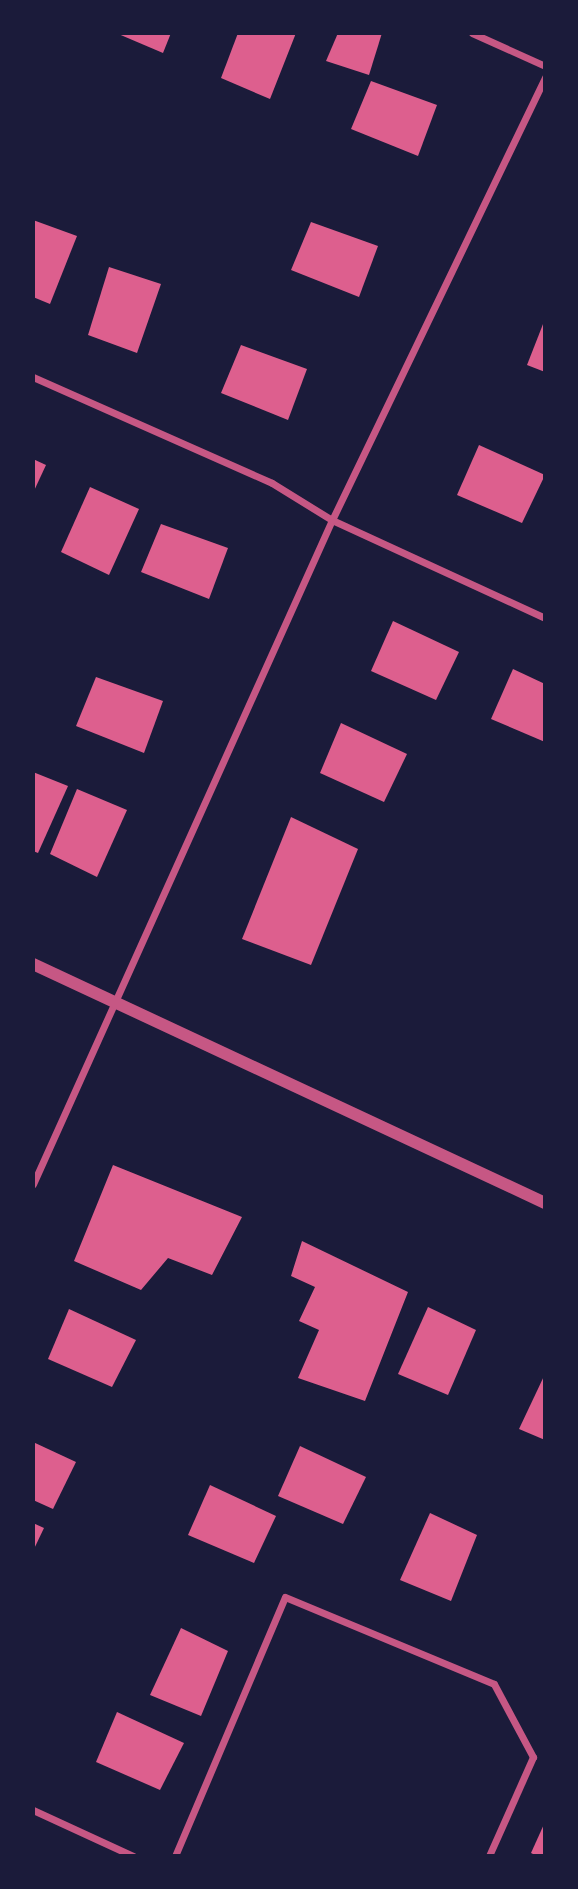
<!DOCTYPE html>
<html>
<head>
<meta charset="utf-8">
<style>
	body { margin:0 }
	#map { position:relative; width:578px; height:1889px; overflow:hidden; background:#1b1b3a; font-family:"PT Sans",sans-serif }
	div>[style] { position:absolute }
	.building>* { inset:0; background:#dd5f8e }
	.minor>* { height:7px; margin:-3.5px; padding:0 3.5px; transform-origin:3.5px; border-radius:3.5px; background:#c65784 }
	.tertiary>* { height:12px; margin:-6px; padding:0 6px; transform-origin:6px; border-radius:6px; background:#c65784 }
	span { translate:-50% -50%; white-space:nowrap; text-align:center; line-height:1.15; -webkit-text-stroke:6px #1b1b3a; paint-order:stroke }
	.frame { position:absolute; inset:0; border:35px solid #1b1b3a; pointer-events:none }
</style>
</head>
<body>
<div id="map">
	<div class="building">
		<i style="clip-path:polygon(116px 33px,171px 33px,163px 53px)"></i>
		<i style="clip-path:polygon(238px 33px,296px 33px,270px 99px,221px 78px)"></i>
		<i style="clip-path:polygon(338px 33px,382px 33px,369px 75px,326px 61px)"></i>
		<i style="clip-path:polygon(371px 81px,437px 105px,418px 156px,351px 129px)"></i>
		<i style="clip-path:polygon(33px 220px,77px 236px,50px 304px,33px 297px)"></i>
		<i style="clip-path:polygon(311px 222px,378px 246px,359px 297px,291px 270px)"></i>
		<i style="clip-path:polygon(109px 267px,161px 284px,137px 353px,88px 335px)"></i>
		<i style="clip-path:polygon(545px 319px,545px 372px,527px 365px)"></i>
		<i style="clip-path:polygon(241px 345px,307px 369px,288px 420px,221px 393px)"></i>
		<i style="clip-path:polygon(479px 445px,545px 475px,522px 523px,457px 495px)"></i>
		<i style="clip-path:polygon(33px 459px,46px 465px,33px 493px)"></i>
		<i style="clip-path:polygon(90px 487px,139px 509px,109px 575px,61px 552px)"></i>
		<i style="clip-path:polygon(161px 524px,228px 548px,209px 599px,141px 572px)"></i>
		<i style="clip-path:polygon(393px 621px,459px 652px,436px 700px,371px 671px)"></i>
		<i style="clip-path:polygon(513px 669px,545px 684px,545px 742px,491px 719px)"></i>
		<i style="clip-path:polygon(96px 677px,163px 701px,144px 753px,76px 726px)"></i>
		<i style="clip-path:polygon(341px 723px,407px 754px,384px 802px,320px 773px)"></i>
		<i style="clip-path:polygon(33px 772px,68px 786px,38px 853px,33px 851px)"></i>
		<i style="clip-path:polygon(77px 789px,127px 810px,97px 877px,50px 854px)"></i>
		<i style="clip-path:polygon(291px 817px,358px 849px,311px 965px,242px 939px)"></i>
		<i style="clip-path:polygon(113px 1165px,242px 1217px,212px 1275px,168px 1258px,141px 1290px,74px 1261px)"></i>
		<i style="clip-path:polygon(302px 1241px,408px 1292px,365px 1401px,298px 1378px,319px 1330px,299px 1321px,315px 1287px,291px 1276px)"></i>
		<i style="clip-path:polygon(428px 1307px,476px 1330px,448px 1395px,398px 1374px)"></i>
		<i style="clip-path:polygon(69px 1309px,136px 1340px,112px 1387px,48px 1359px)"></i>
		<i style="clip-path:polygon(545px 1374px,545px 1440px,519px 1429px)"></i>
		<i style="clip-path:polygon(33px 1442px,76px 1462px,53px 1509px,33px 1500px)"></i>
		<i style="clip-path:polygon(300px 1446px,366px 1477px,343px 1524px,278px 1496px)"></i>
		<i style="clip-path:polygon(210px 1485px,276px 1516px,254px 1563px,188px 1535px)"></i>
		<i style="clip-path:polygon(430px 1513px,477px 1535px,451px 1601px,400px 1580px)"></i>
		<i style="clip-path:polygon(33px 1523px,44px 1528px,33px 1551px)"></i>
		<i style="clip-path:polygon(181px 1628px,228px 1651px,201px 1716px,150px 1695px)"></i>
		<i style="clip-path:polygon(117px 1712px,184px 1743px,160px 1790px,96px 1762px)"></i>
		<i style="clip-path:polygon(545px 1822px,545px 1856px,537px 1856px,531px 1853px)"></i>
	</div>
	<div class="minor">
		<i style="left:472px;top:33px;width:80px;rotate:24.3deg"></i>
		<i style="left:33px;top:377px;width:261px;rotate:23.9deg"></i>
		<i style="left:272px;top:483px;width:70px;rotate:31.7deg"></i>
		<i style="left:332px;top:520px;width:234px;rotate:24.7deg"></i>
		<i style="left:33px;top:1184px;width:728px;rotate:-65.76deg"></i>
		<i style="left:332px;top:520px;width:492px;rotate:-64.3deg"></i>
		<i style="left:33px;top:1810px;width:110px;rotate:24.7deg"></i>
		<i style="left:175px;top:1856px;width:281px;rotate:-67deg"></i>
		<i style="left:285px;top:1597px;width:226px;rotate:22.6deg"></i>
		<i style="left:494px;top:1684px;width:83px;rotate:61.9deg"></i>
		<i style="left:533px;top:1757px;width:108px;rotate:114deg"></i>
	</div>
	<div class="tertiary">
		<i style="left:33px;top:964px;width:565px;rotate:25.02deg"></i>
	</div>
	<div class="frame"></div>
</div>
</body>
</html>
